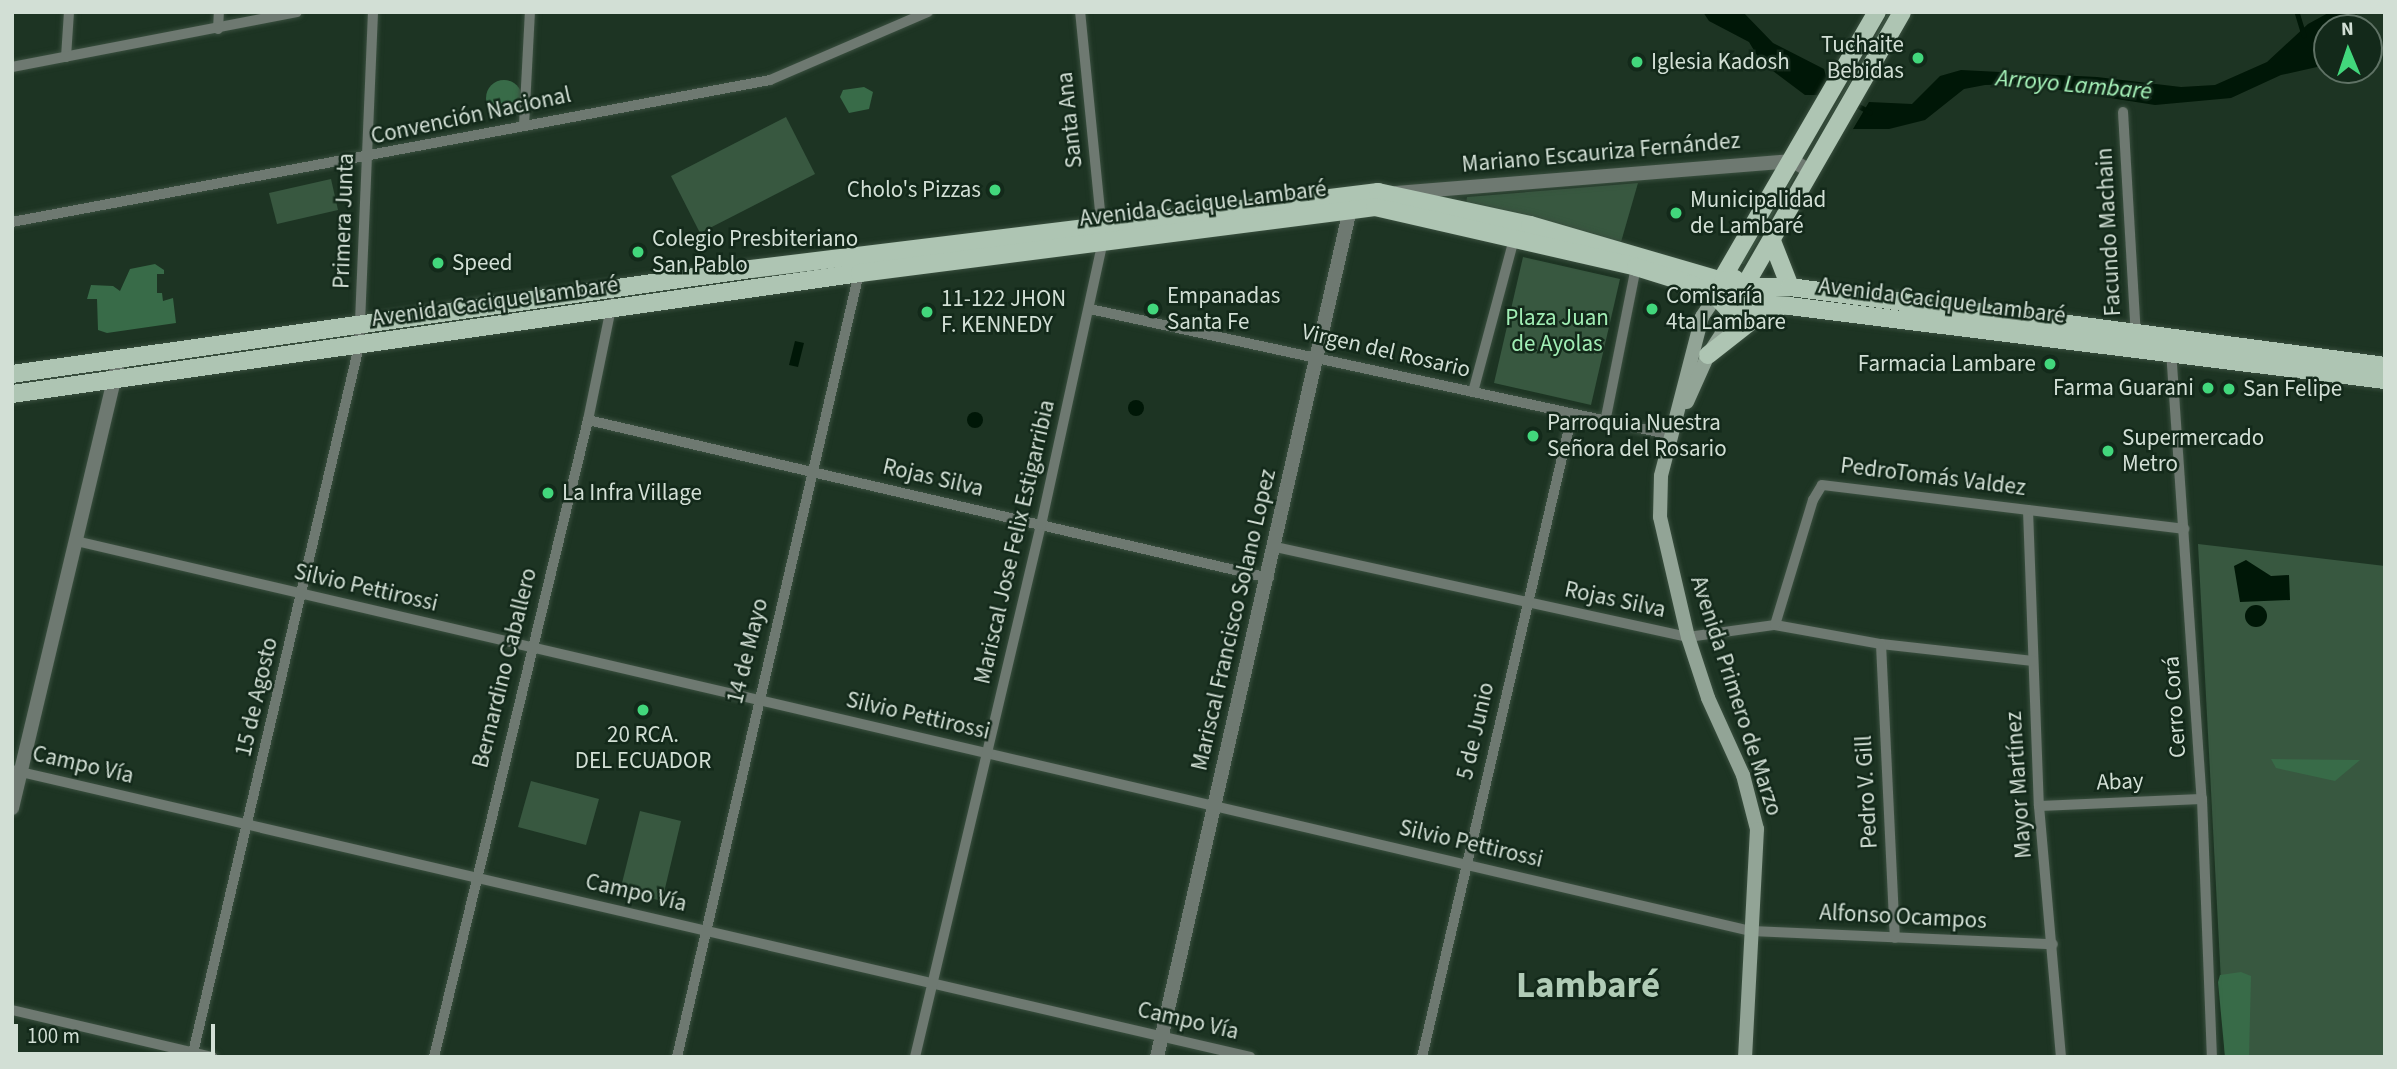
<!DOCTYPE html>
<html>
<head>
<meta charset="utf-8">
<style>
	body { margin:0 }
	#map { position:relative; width:2397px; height:1069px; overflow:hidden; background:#1d3423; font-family:"Source Sans 3",sans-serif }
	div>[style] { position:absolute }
	.green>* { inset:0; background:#385840 }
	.forest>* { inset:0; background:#386b48 }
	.round { border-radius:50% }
	.water>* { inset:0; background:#001707 }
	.stream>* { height:4.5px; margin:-2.25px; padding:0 2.25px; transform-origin:2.25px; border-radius:2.25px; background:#001707 }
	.roads { filter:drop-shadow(0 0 2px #3a4f3f) drop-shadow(0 0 2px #3a4f3f) }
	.minor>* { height:10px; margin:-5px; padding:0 5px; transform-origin:5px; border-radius:5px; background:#6e7971 }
	.tertiary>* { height:14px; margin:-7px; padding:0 7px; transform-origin:7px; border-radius:7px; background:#6e7971 }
	.secondary>* { height:14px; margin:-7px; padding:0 7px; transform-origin:7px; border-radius:7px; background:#92a496 }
	.primary>* { height:18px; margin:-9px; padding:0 9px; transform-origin:9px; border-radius:9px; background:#aec5b3 }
	.dots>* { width:19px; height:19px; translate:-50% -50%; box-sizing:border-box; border:4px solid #13291a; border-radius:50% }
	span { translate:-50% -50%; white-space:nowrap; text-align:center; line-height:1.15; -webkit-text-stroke:5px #13291a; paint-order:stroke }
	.poi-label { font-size:23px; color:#d2dfd5 }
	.right { translate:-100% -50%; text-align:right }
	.left { translate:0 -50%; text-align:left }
	.street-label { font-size:23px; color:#d2dfd5 }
	.park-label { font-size:23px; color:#a1eeb5 }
	.water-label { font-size:24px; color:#a9f7bd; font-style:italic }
	.town-label { font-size:37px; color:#b0cbb6; font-weight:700 }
	.frame { position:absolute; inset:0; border:14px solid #d2dfd5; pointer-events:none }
	.north { position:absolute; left:2313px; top:14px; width:70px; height:70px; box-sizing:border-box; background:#13291a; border:2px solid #5f7265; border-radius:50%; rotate:358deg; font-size:19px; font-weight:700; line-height:28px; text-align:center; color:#d2dfd5 }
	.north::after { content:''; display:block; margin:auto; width:24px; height:32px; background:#42d77c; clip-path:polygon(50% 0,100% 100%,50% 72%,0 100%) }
	.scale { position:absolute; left:14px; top:1024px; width:201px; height:32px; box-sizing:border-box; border:4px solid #d2dfd5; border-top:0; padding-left:9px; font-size:21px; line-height:24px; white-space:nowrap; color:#d2dfd5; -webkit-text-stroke:5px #13291a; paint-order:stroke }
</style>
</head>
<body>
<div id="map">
	<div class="green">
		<i style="clip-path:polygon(1888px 12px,1893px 12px,1814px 143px,1865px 55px)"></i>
		<i style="clip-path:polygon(786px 117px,815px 174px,700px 233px,671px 176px)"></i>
		<i style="clip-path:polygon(1796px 175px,1744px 264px,1740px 264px,1793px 176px)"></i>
		<i style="clip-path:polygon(331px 179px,338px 210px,277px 224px,269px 193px)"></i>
		<i style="clip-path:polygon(1638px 183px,1621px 242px,1466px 204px,1467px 197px)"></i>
		<i style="clip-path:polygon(1523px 257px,1620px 279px,1591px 405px,1494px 383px)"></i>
		<i style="clip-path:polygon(838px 266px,840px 268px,628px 299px,629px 295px)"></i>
		<i style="clip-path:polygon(585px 302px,586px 303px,386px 331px,387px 328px)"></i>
		<i style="clip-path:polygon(339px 337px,339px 340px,151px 363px,338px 336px)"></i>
		<i style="clip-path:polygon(2198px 544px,2385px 566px,2385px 1057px,2225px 1057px)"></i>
		<i style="clip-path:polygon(531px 781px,599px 799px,586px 845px,518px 827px)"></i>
		<i style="clip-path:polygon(640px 811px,681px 821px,662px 901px,620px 891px)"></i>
	</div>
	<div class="forest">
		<i class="round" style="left:486px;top:80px;width:36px;height:36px"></i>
		<i style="clip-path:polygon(864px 87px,873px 92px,869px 109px,849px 113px,840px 97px,843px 90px)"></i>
		<i style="clip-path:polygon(155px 264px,164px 270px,164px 274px,157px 274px,157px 293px,162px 293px,163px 301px,173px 298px,176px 323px,107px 333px,98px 330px,97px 299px,87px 299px,91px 285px,113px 286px,120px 291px,130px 269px)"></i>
		<i style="clip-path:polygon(2271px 759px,2360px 760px,2335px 781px,2276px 768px)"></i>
		<i style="clip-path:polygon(2241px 972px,2251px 976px,2249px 1057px,2225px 1057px,2218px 982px,2220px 975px)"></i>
	</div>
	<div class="water">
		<i style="clip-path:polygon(1703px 12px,1743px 12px,1773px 43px,1824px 69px,1827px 80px,1819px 95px,1805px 95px,1761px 62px,1749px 42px,1709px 21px)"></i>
		<i style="clip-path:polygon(2330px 12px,2360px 12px,2336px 28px,2327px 28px,2325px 57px,2317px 67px,2281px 75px,2231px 98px,2155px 105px,2021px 84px,1985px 85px,1964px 89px,1925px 120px,1889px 129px,1853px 129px,1869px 102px,1912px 104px,1940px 76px,1961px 70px,2097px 77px,2181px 87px,2215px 85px,2267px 62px,2308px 24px)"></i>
		<i style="clip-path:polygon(795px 341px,804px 343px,798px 367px,789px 365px)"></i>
		<i class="round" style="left:1128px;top:400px;width:16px;height:16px"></i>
		<i class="round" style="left:967px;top:412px;width:16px;height:16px"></i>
		<i style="clip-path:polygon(2246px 560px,2271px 576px,2289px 575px,2290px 600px,2240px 602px,2234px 566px)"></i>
		<i class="round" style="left:2245px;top:605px;width:22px;height:22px"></i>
	</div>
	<div class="stream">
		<i style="left:2297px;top:12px;width:24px;rotate:73deg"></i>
		<i style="left:1853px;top:103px;width:19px;rotate:28deg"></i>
	</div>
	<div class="roads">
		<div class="minor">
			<i style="left:218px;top:29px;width:17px;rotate:-87deg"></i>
			<i style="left:66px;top:57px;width:45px;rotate:-86.2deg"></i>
			<i style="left:12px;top:67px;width:290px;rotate:-10.9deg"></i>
			<i style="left:2123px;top:112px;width:225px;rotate:86.7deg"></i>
			<i style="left:524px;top:125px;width:113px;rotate:-87deg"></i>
			<i style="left:12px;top:222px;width:771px;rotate:-10.61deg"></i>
			<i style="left:770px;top:80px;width:172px;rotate:-23.3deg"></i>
			<i style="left:1090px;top:309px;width:595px;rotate:12.22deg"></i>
			<i style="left:2171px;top:350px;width:450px;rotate:86.1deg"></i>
			<i style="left:2202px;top:799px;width:258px;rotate:87.8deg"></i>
			<i style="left:1473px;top:392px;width:163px;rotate:-75deg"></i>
			<i style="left:588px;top:420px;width:699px;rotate:13.06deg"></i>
			<i style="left:1605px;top:422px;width:158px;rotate:-78.7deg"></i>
			<i style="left:2028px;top:510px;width:296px;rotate:87.9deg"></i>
			<i style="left:2039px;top:806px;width:252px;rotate:85deg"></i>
			<i style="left:76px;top:541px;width:1720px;rotate:13.11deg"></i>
			<i style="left:1751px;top:931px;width:302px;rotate:2.5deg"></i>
			<i style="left:1275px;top:547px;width:423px;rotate:12.3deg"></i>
			<i style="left:1688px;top:637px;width:88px;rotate:-7.9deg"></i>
			<i style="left:1775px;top:625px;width:108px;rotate:10.2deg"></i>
			<i style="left:1881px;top:644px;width:153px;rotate:6.4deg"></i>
			<i style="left:1775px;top:625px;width:131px;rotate:-73.1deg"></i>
			<i style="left:1813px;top:500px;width:17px;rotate:-59deg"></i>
			<i style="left:1822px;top:485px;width:365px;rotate:6.9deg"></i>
			<i style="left:1881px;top:644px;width:294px;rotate:87.3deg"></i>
			<i style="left:12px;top:770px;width:1271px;rotate:13.05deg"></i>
			<i style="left:2039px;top:806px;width:163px;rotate:-2.5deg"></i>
			<i style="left:12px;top:1010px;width:206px;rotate:13.2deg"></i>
			<i style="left:192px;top:1057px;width:730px;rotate:-76.78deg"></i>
			<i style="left:359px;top:346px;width:334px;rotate:-87.6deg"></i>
			<i style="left:434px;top:1057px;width:655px;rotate:-76.41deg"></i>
			<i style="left:588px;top:420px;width:119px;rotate:-78.4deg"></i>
			<i style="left:677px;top:1057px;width:809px;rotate:-76.93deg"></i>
			<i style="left:915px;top:1057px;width:547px;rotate:-76.68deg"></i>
			<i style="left:1041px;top:525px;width:291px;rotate:-77.7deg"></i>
			<i style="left:1103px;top:241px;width:230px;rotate:-95.7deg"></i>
			<i style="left:1422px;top:1057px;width:659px;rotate:-76.85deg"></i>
		</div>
		<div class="tertiary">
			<i style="left:1396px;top:193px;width:398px;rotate:-4.6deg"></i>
			<i style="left:1793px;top:161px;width:21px;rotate:31deg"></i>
			<i style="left:12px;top:808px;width:463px;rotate:-76.6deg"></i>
			<i style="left:1157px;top:1057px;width:878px;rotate:-77.17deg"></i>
		</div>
		<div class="secondary">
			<i style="left:1716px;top:296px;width:25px;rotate:124deg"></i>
			<i style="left:1702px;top:317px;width:164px;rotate:104.5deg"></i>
			<i style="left:1661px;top:476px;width:41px;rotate:91.4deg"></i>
			<i style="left:1660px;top:517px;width:123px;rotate:76.9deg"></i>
			<i style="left:1688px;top:637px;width:64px;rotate:71.8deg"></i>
			<i style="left:1708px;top:698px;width:85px;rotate:65.6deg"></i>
			<i style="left:1743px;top:775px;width:56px;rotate:75.5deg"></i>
			<i style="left:1757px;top:829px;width:228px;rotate:93deg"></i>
			<i style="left:1687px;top:402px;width:51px;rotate:-65.9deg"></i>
			<i style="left:1708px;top:355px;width:59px;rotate:-56.9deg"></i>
		</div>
		<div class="primary">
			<i style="left:1772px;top:241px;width:49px;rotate:68.6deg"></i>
			<i style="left:1718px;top:286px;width:317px;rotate:-59.9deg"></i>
			<i style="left:1744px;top:287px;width:317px;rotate:-60.1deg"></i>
			<i style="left:1708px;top:355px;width:60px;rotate:-38.2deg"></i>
			<i style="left:1755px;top:318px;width:27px;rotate:-24deg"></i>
			<i style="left:12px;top:374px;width:746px;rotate:-8.09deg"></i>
			<i style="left:751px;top:269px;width:632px;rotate:-7deg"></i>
			<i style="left:1378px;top:192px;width:156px;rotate:12.2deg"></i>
			<i style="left:1530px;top:225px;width:201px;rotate:16.2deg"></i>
			<i style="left:1723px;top:281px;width:12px;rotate:-9deg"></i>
			<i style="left:1735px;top:279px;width:12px;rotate:42deg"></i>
			<i style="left:1744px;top:287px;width:46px"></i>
			<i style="left:1790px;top:287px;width:600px;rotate:7.56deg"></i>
			<i style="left:12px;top:394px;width:857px;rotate:-8.12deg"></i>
			<i style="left:860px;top:273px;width:519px;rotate:-7.3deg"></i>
			<i style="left:1375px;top:207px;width:268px;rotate:12.9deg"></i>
			<i style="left:1636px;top:267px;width:58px;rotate:17.2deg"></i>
			<i style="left:1691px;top:284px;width:28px;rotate:26deg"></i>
			<i style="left:1716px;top:296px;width:18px;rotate:47deg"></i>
			<i style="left:1728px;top:309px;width:27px;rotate:-10deg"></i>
			<i style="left:1755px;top:304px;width:34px;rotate:3deg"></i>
			<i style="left:1789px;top:306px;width:601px;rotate:7.08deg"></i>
		</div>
	</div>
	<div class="dots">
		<i style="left:1918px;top:58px;background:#42d77c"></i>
		<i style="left:1637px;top:62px;background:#42d77c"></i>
		<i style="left:995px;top:190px;background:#42d77c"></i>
		<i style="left:1676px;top:213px;background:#42d77c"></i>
		<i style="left:638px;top:252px;background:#42d77c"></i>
		<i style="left:438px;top:263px;background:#42d77c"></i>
		<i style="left:1153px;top:309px;background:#42d77c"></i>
		<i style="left:1652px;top:309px;background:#42d77c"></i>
		<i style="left:927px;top:312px;background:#42d77c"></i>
		<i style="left:2050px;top:364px;background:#42d77c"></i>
		<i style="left:2208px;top:388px;background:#42d77c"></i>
		<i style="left:2229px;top:389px;background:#42d77c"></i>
		<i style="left:1533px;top:436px;background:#42d77c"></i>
		<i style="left:2108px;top:451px;background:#42d77c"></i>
		<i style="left:548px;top:493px;background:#42d77c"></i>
		<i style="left:643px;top:710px;background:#42d77c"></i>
	</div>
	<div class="poi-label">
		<span class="right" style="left:1904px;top:58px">Tuchaite<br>Bebidas</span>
		<span class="left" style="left:1651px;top:62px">Iglesia Kadosh</span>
		<span class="right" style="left:981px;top:190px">Cholo's Pizzas</span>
		<span class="left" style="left:1690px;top:213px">Municipalidad<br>de Lambaré</span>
		<span class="left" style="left:652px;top:252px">Colegio Presbiteriano<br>San Pablo</span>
		<span class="left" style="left:452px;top:263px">Speed</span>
		<span class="left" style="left:1167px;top:309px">Empanadas<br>Santa Fe</span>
		<span class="left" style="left:1666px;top:309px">Comisaría<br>4ta Lambare</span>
		<span class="left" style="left:941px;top:312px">11-122 JHON<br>F. KENNEDY</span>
		<span class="right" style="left:2036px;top:364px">Farmacia Lambare</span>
		<span class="right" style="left:2194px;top:388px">Farma Guarani</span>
		<span class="left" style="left:2243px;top:389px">San Felipe</span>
		<span class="left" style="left:1547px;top:436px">Parroquia Nuestra<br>Señora del Rosario</span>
		<span class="left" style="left:2122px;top:451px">Supermercado<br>Metro</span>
		<span class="left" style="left:562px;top:493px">La Infra Village</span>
		<span style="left:643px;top:748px">20 RCA.<br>DEL ECUADOR</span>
	</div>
	<div class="street-label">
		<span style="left:471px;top:116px;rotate:-12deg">Convención Nacional</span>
		<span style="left:1070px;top:120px;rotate:-96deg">Santa Ana</span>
		<span style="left:1601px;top:153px;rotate:-5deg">Mariano Escauriza Fernández</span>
		<span style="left:1203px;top:204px;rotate:-7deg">Avenida Cacique Lambaré</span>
		<span style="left:344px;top:221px;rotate:-88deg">Primera Junta</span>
		<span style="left:2109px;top:232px;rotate:-93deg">Facundo Machain</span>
		<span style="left:1942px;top:301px;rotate:7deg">Avenida Cacique Lambaré</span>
		<span style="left:495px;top:302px;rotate:-8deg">Avenida Cacique Lambaré</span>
		<span style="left:1386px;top:351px;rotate:13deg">Virgen del Rosario</span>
		<span style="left:1933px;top:477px;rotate:7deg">PedroTomás Valdez</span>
		<span style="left:933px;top:478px;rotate:13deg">Rojas Silva</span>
		<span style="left:1015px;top:542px;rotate:-77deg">Mariscal Jose Felix Estigarribia</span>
		<span style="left:366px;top:588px;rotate:13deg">Silvio Pettirossi</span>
		<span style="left:1615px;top:600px;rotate:12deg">Rojas Silva</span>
		<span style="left:1234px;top:620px;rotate:-77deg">Mariscal Francisco Solano Lopez</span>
		<span style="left:748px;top:651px;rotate:-76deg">14 de Mayo</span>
		<span style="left:505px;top:668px;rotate:-76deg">Bernardino Caballero</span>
		<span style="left:1736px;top:696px;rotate:72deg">Avenida Primero de Marzo</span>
		<span style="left:257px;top:697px;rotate:-77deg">15 de Agosto</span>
		<span style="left:2175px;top:707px;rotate:-94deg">Cerro Corá</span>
		<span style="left:918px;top:716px;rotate:13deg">Silvio Pettirossi</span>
		<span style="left:1476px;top:731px;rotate:-77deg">5 de Junio</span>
		<span style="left:83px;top:765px;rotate:13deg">Campo Vía</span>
		<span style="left:2120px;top:782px;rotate:-2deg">Abay</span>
		<span style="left:2019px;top:785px;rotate:-94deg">Mayor Martínez</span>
		<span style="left:1867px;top:792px;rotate:-93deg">Pedro V. Gill</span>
		<span style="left:1471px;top:844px;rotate:13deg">Silvio Pettirossi</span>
		<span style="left:636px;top:893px;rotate:13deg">Campo Vía</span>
		<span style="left:1903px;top:917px;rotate:3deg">Alfonso Ocampos</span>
		<span style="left:1188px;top:1021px;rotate:13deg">Campo Vía</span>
	</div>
	<div class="park-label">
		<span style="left:1557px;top:331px">Plaza Juan<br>de Ayolas</span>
	</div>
	<div class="water-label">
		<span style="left:2074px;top:85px;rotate:5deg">Arroyo Lambaré</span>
	</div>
	<div class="town-label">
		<span style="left:1588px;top:986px">Lambaré</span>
	</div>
	<div class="frame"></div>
	<div class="north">N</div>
	<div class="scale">100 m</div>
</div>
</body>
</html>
